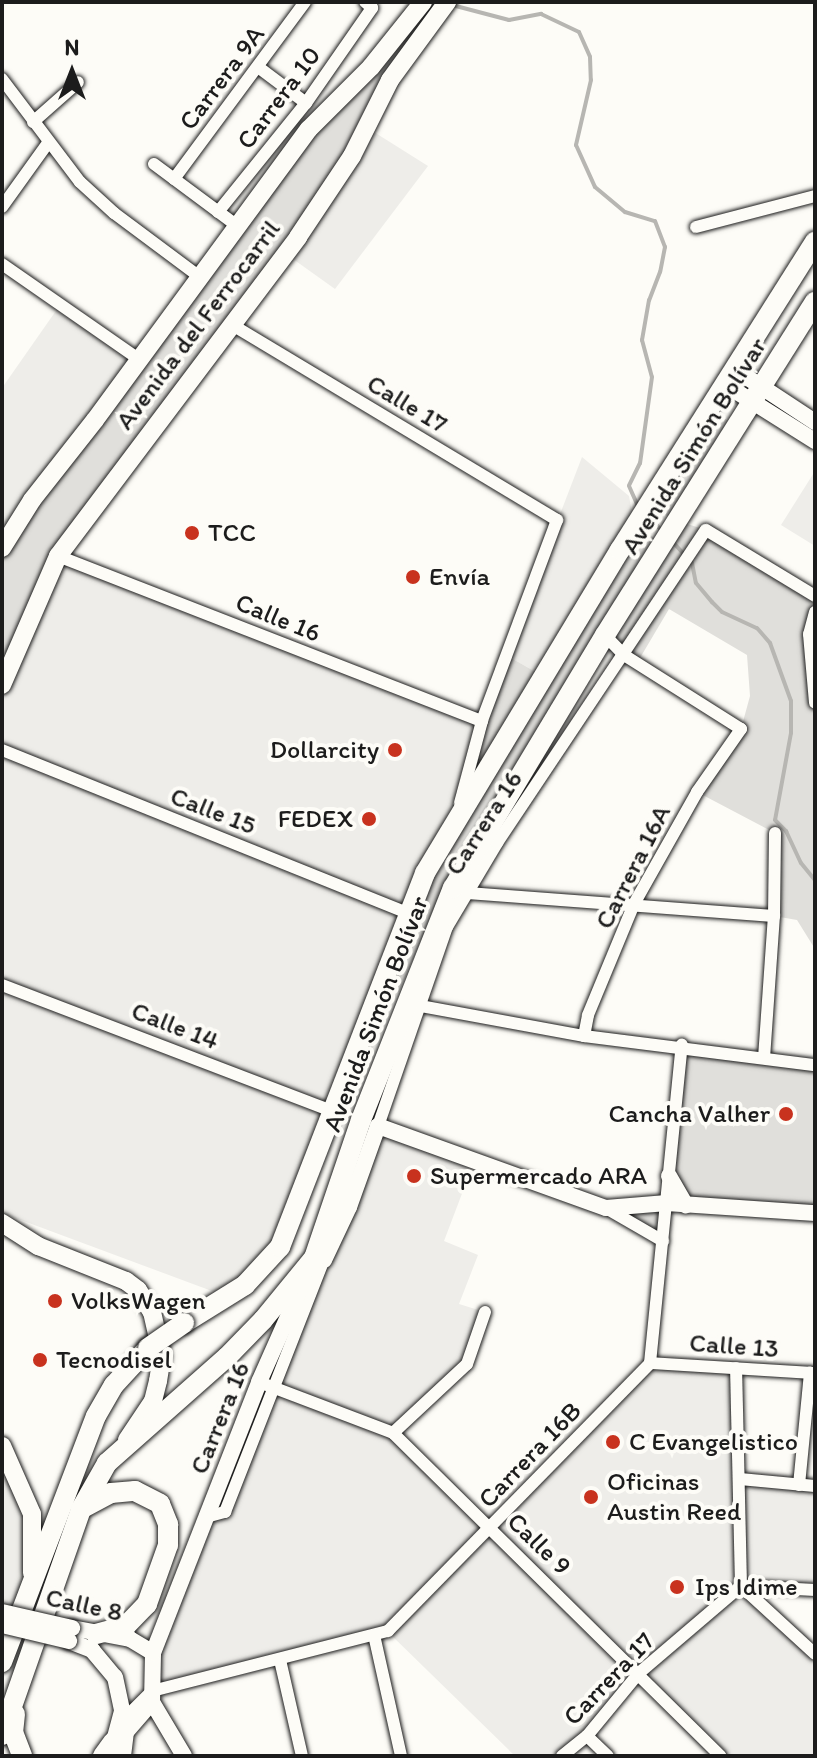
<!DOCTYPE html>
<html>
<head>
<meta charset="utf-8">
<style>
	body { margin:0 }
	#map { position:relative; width:817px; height:1758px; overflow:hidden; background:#fdfcf7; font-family:Itim,sans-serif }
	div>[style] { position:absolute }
	.built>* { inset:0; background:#eeede9 }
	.green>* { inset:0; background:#e0dfdb }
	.stream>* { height:4px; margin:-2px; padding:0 2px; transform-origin:2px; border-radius:2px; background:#b7b6b2 }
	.roads { filter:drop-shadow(0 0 2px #1c1c1c) drop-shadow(0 0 2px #1c1c1c) }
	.minor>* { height:12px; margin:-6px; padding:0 6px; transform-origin:6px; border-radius:6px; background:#fdfcf7 }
	.tertiary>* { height:16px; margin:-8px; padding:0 8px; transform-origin:8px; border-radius:8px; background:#fdfcf7 }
	.secondary>* { height:18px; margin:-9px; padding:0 9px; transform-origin:9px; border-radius:9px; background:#fdfcf7 }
	.primary>* { height:20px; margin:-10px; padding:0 10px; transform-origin:10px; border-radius:10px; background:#fdfcf7 }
	.bridges { filter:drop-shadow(0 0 2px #1c1c1c) drop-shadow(0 0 2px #1c1c1c) }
	.tertiary-bridge>* { height:16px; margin:-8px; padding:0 8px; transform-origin:8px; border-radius:8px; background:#fdfcf7 }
	.primary-bridge>* { height:20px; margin:-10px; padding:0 10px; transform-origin:10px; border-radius:10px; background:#fdfcf7 }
	.dots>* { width:22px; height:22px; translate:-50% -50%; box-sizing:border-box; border:4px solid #fdfcf7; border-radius:50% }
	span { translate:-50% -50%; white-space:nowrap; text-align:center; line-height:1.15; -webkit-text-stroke:8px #fdfcf7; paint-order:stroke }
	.street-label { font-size:26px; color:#1c1c1c }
	.poi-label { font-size:26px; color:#1c1c1c }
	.left { translate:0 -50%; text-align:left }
	.right { translate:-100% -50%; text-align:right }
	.frame { position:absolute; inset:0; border:4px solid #1c1c1c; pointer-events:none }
	.north { position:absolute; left:32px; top:32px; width:80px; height:80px; -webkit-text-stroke:6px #fdfcf7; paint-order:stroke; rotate:0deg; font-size:22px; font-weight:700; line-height:32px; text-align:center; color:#1c1c1c }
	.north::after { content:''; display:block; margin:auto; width:28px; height:36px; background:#1c1c1c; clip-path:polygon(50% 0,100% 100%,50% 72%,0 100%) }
</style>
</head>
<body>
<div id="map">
	<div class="built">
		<i style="clip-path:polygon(366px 127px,428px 166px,335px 289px,286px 254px)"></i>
		<i style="clip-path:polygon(60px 305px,140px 360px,2px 548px,2px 388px)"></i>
		<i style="clip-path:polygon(582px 457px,629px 496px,632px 512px,543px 676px,506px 655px)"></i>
		<i style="clip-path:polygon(815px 471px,815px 546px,781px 525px)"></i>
		<i style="clip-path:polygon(58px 556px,482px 721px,456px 818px,287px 1233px,228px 1297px,2px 1213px,2px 685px)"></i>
		<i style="clip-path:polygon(378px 1126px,474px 1162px,444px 1241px,478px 1255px,459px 1304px,485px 1312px,467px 1364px,393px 1433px,490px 1527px,650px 1363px,736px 1368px,740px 1479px,815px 1486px,815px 1590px,743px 1586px,815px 1654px,815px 1756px,720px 1756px,639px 1674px,562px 1756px,515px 1756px,387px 1631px,152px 1691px,153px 1653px,206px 1517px,225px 1511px)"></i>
		<i style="clip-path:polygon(2px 1446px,34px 1545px,19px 1616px,2px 1612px)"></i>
	</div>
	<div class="green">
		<i style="clip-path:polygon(410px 32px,415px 34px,366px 127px,58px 556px,2px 685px,2px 548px,236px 225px,371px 67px,393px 55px)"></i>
		<i style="clip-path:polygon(715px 412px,731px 423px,671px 519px,655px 507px)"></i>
		<i style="clip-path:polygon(678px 521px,706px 530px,815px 596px,815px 949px,797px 920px,774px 916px,775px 833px,697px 792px,741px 729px,750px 696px,747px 655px,669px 609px,637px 663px,605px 635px)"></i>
		<i style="clip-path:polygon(641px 528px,657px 540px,429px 921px,399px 992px,388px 987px,434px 878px)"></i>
		<i style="clip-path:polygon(506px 655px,543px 676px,456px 818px)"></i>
		<i style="clip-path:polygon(682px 1045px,815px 1065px,815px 1213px,667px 1204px,663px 1241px,606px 1208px,667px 1203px)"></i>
	</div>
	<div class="stream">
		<i style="left:452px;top:5px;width:59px;rotate:14.7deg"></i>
		<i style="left:509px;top:20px;width:33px;rotate:-11deg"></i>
		<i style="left:541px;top:14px;width:42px;rotate:25.3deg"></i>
		<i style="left:579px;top:32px;width:27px;rotate:66deg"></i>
		<i style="left:590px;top:57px;width:23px;rotate:88deg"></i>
		<i style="left:591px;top:80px;width:67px;rotate:103deg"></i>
		<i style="left:576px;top:145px;width:46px;rotate:65.7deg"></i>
		<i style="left:595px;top:187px;width:39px;rotate:40deg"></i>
		<i style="left:625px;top:212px;width:31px;rotate:17deg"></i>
		<i style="left:655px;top:221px;width:28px;rotate:69deg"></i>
		<i style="left:665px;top:247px;width:25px;rotate:101deg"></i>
		<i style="left:660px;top:272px;width:30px;rotate:111deg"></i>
		<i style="left:649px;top:300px;width:41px;rotate:99.9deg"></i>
		<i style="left:642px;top:340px;width:38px;rotate:75deg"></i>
		<i style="left:652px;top:377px;width:87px;rotate:97.9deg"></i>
		<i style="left:640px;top:463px;width:25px;rotate:116deg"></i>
		<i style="left:629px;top:486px;width:22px;rotate:66deg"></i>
		<i style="left:650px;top:518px;width:19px;rotate:47deg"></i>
		<i style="left:672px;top:541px;width:30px;rotate:48deg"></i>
		<i style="left:692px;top:563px;width:20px;rotate:79deg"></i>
		<i style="left:696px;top:583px;width:25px;rotate:50deg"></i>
		<i style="left:712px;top:602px;width:14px;rotate:45deg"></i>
		<i style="left:722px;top:612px;width:38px;rotate:25deg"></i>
		<i style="left:757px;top:628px;width:20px;rotate:49deg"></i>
		<i style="left:770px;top:643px;width:62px;rotate:70.1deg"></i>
		<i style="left:791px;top:701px;width:32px;rotate:90deg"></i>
		<i style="left:791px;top:733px;width:88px;rotate:100.4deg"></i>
		<i style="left:775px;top:820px;width:16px;rotate:45deg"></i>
		<i style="left:786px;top:831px;width:35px;rotate:65deg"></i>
		<i style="left:801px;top:863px;width:22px;rotate:51deg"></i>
		<i style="left:815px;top:913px;width:11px;rotate:90deg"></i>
	</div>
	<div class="roads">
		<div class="minor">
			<i style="left:258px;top:67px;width:60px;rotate:36.9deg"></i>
			<i style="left:2px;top:79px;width:129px;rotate:52.9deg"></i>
			<i style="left:80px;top:182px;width:46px;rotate:42.4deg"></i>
			<i style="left:114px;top:213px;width:107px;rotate:36.7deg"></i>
			<i style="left:33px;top:122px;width:60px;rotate:-41.6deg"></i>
			<i style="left:154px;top:164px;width:102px;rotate:36.6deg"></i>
			<i style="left:174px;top:179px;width:220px;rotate:-53.5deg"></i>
			<i style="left:2px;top:207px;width:79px;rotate:-54.3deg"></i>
			<i style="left:218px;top:212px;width:140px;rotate:-51.1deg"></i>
			<i style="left:306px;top:103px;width:116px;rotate:-55.2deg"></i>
			<i style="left:372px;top:8px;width:9px;rotate:-139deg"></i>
			<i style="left:696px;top:227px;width:123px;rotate:-14.6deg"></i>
			<i style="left:2px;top:264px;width:168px;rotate:34.8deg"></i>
			<i style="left:234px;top:326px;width:377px;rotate:31deg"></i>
			<i style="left:557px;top:520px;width:215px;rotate:110.5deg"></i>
			<i style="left:482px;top:721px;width:85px;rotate:105deg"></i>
			<i style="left:58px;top:556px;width:455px;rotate:21.3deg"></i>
			<i style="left:815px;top:612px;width:23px;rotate:105deg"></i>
			<i style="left:809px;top:634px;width:69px;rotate:85deg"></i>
			<i style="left:2px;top:750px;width:437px;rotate:21.9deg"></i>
			<i style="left:467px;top:893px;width:308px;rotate:4.3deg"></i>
			<i style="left:2px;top:985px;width:353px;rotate:20.9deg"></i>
			<i style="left:415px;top:1005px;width:172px;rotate:10.4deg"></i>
			<i style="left:584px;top:1036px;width:233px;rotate:7.2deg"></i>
			<i style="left:584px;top:1036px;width:21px;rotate:-79deg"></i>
			<i style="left:588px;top:1015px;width:120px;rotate:-67.5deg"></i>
			<i style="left:634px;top:904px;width:129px;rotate:-60.6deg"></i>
			<i style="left:697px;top:792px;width:77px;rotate:-55.1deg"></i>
			<i style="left:741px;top:729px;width:138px;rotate:-147.7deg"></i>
			<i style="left:624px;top:655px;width:28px;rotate:-134deg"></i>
			<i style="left:764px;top:1058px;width:142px;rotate:-86deg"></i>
			<i style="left:774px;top:916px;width:83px;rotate:-89.3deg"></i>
			<i style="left:378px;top:1126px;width:211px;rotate:-70.9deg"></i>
			<i style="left:447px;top:927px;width:98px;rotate:-59.2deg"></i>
			<i style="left:497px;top:843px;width:376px;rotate:-56.3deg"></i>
			<i style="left:706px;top:530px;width:127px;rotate:31.2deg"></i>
			<i style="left:606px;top:1208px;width:66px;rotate:30.1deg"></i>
			<i style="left:650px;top:1363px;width:165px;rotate:3.5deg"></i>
			<i style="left:259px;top:1382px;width:143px;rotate:20.8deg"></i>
			<i style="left:393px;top:1433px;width:460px;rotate:44.6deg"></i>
			<i style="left:393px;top:1433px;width:101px;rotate:-43deg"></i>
			<i style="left:467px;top:1364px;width:55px;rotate:-70.9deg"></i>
			<i style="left:740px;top:1479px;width:75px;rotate:5.3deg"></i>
			<i style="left:799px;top:1485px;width:113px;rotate:-84.4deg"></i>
			<i style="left:206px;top:1517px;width:20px;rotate:-15deg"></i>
			<i style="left:225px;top:1512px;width:271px;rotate:-68.6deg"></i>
			<i style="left:741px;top:1586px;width:100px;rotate:42.6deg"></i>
			<i style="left:741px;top:1586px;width:74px;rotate:3.1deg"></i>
			<i style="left:374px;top:1635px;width:124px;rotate:77.4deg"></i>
			<i style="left:280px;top:1660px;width:98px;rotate:77.1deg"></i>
			<i style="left:120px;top:1723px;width:45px;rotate:-45deg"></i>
			<i style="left:152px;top:1691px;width:244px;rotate:-14.3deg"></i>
			<i style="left:388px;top:1631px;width:375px;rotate:-45.6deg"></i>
			<i style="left:650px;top:1363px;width:320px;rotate:-84.3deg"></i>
			<i style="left:587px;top:1736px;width:29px;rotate:44deg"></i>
			<i style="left:562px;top:1756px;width:32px;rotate:-39deg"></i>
			<i style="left:587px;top:1736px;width:82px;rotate:-50.5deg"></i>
			<i style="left:639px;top:1673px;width:134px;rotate:-40.5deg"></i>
			<i style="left:741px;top:1586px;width:218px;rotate:-91.3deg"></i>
		</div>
		<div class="tertiary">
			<i style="left:736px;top:370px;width:95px;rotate:33.4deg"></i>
			<i style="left:726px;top:385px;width:105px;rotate:32.2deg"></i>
			<i style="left:669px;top:1176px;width:34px;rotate:60deg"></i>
			<i style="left:72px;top:1628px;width:59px;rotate:10.7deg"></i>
			<i style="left:130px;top:1639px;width:27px;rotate:31deg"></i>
			<i style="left:69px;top:1641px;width:25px;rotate:21deg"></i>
			<i style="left:92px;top:1650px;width:35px;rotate:50deg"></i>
			<i style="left:115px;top:1677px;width:35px;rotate:78deg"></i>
			<i style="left:122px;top:1711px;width:30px;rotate:105deg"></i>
			<i style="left:152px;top:1702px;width:63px;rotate:59.3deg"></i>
			<i style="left:123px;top:1756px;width:24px;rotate:-83deg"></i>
			<i style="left:126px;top:1732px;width:40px;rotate:-49deg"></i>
			<i style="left:152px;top:1702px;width:49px;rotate:-88.8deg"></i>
			<i style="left:153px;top:1653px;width:291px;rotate:-68.6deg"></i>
			<i style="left:259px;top:1382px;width:136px;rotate:-66.1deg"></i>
			<i style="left:314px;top:1258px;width:10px;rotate:11deg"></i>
			<i style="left:324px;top:1260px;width:59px;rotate:-64.7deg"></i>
			<i style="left:349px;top:1207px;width:86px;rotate:-70.3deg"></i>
			<i style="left:378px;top:1126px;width:242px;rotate:19.8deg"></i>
			<i style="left:606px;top:1208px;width:61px;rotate:-4.7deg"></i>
			<i style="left:667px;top:1203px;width:148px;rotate:3.9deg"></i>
		</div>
		<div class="secondary">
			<i style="left:2px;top:548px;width:57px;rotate:-58deg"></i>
			<i style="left:32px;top:500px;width:102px;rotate:-51.8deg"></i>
			<i style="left:95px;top:420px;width:361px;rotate:-53.7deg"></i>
			<i style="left:309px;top:129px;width:88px;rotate:-45deg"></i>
			<i style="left:371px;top:67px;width:83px;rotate:-51.3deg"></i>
			<i style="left:2px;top:685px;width:141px;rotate:-66.5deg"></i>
			<i style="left:58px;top:556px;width:399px;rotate:-53deg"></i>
			<i style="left:298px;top:237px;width:97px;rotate:-56.3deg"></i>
			<i style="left:352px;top:156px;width:85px;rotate:-63.4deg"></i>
			<i style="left:390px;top:80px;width:97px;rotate:-53.8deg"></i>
			<i style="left:2px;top:1223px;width:43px;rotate:32.6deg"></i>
			<i style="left:38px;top:1246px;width:95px;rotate:21.7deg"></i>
			<i style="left:126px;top:1281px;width:15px;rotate:37deg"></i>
			<i style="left:138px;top:1290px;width:26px;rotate:58deg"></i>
			<i style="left:152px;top:1312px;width:45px;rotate:77.2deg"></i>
			<i style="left:162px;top:1356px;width:25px;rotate:99deg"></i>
			<i style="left:158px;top:1381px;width:21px;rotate:104deg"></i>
			<i style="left:153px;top:1401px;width:47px;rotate:123.7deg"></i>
			<i style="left:2px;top:1446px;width:74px;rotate:66.2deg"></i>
			<i style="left:32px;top:1514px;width:59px;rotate:90deg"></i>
		</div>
		<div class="primary">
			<i style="left:184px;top:1323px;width:72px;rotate:-31.9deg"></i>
			<i style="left:245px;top:1285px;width:52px;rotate:-47.4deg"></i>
			<i style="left:280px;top:1247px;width:401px;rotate:-68.8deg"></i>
			<i style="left:425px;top:873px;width:377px;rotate:-58.9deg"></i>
			<i style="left:620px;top:550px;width:365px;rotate:-57.7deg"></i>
			<i style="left:81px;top:1509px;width:34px;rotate:-28deg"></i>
			<i style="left:111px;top:1493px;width:24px;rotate:-5deg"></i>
			<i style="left:135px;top:1491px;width:28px;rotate:27deg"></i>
			<i style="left:160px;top:1504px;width:22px;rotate:68deg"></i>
			<i style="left:168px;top:1524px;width:21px;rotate:90deg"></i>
			<i style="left:168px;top:1545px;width:63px;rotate:109.6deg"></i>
			<i style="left:147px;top:1604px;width:30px;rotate:134deg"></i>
			<i style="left:126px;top:1626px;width:31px;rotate:165deg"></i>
			<i style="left:2px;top:1662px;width:263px;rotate:-69.1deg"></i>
			<i style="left:96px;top:1416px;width:36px;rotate:-60deg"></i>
			<i style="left:114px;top:1385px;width:50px;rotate:-47.4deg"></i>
			<i style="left:15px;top:1714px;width:18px;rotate:96deg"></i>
			<i style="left:13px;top:1732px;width:26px;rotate:69deg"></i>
			<i style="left:2px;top:1735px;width:239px;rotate:-70.7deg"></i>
			<i style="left:81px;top:1509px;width:53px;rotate:-60.5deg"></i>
			<i style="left:107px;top:1463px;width:160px;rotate:-41.5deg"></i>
			<i style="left:227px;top:1357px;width:52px;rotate:-45.8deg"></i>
			<i style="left:263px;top:1320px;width:80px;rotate:-50.6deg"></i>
			<i style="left:314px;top:1258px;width:146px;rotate:-71.2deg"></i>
			<i style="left:361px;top:1120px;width:250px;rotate:-68.4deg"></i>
			<i style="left:453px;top:888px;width:295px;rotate:-59deg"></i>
			<i style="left:605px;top:635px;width:394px;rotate:-57.8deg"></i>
			<i style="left:103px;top:1756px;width:17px;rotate:-54deg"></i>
		</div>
	</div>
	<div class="bridges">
		<div class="tertiary-bridge">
			<i style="left:2px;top:1612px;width:72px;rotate:12.9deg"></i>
			<i style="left:2px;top:1625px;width:69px;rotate:13.4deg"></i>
		</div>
		<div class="primary-bridge">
			<i style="left:148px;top:1348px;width:44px;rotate:-34.8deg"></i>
		</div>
	</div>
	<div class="dots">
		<i style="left:192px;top:533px;background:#c8321e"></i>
		<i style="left:413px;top:577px;background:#c8321e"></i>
		<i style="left:395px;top:750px;background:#c8321e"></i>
		<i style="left:369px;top:819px;background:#c8321e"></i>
		<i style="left:786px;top:1114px;background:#c8321e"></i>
		<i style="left:414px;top:1176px;background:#c8321e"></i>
		<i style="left:55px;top:1301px;background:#c8321e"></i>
		<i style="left:40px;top:1360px;background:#c8321e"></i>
		<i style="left:613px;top:1442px;background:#c8321e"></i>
		<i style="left:591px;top:1497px;background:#c8321e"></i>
		<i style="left:677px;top:1587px;background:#c8321e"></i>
	</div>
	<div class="street-label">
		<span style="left:222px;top:78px;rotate:-53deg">Carrera 9A</span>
		<span style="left:279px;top:98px;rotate:-53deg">Carrera 10</span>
		<span style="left:198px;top:325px;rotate:-53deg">Avenida del Ferrocarril</span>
		<span style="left:407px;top:404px;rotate:31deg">Calle 17</span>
		<span style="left:694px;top:446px;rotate:-58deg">Avenida Simón Bolívar</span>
		<span style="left:278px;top:618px;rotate:22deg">Calle 16</span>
		<span style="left:213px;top:811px;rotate:21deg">Calle 15</span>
		<span style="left:484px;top:823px;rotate:-57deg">Carrera 16</span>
		<span style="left:633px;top:867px;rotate:-63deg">Carrera 16A</span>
		<span style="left:376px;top:1014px;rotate:-69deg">Avenida Simón Bolívar</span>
		<span style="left:175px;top:1026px;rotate:21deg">Calle 14</span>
		<span style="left:734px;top:1346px;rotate:4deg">Calle 13</span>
		<span style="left:220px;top:1418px;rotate:-68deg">Carrera 16</span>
		<span style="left:530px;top:1455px;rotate:-46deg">Carrera 16B</span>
		<span style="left:539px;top:1544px;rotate:44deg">Calle 9</span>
		<span style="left:84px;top:1605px;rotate:12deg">Calle 8</span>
		<span style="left:609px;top:1679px;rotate:-46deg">Carrera 17</span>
	</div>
	<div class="poi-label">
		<span class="left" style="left:208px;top:533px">TCC</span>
		<span class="left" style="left:429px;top:577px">Envía</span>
		<span class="right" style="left:379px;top:750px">Dollarcity</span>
		<span class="right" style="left:353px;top:819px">FEDEX</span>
		<span class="right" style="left:770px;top:1114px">Cancha Valher</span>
		<span class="left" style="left:430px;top:1176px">Supermercado ARA</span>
		<span class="left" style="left:71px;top:1301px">VolksWagen</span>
		<span class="left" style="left:56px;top:1360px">Tecnodisel</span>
		<span class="left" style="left:629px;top:1442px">C Evangelistico</span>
		<span class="left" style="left:607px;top:1497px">Oficinas<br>Austin Reed</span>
		<span class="left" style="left:695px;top:1587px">Ips Idime</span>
	</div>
	<div class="frame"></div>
	<div class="north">N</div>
</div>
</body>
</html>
